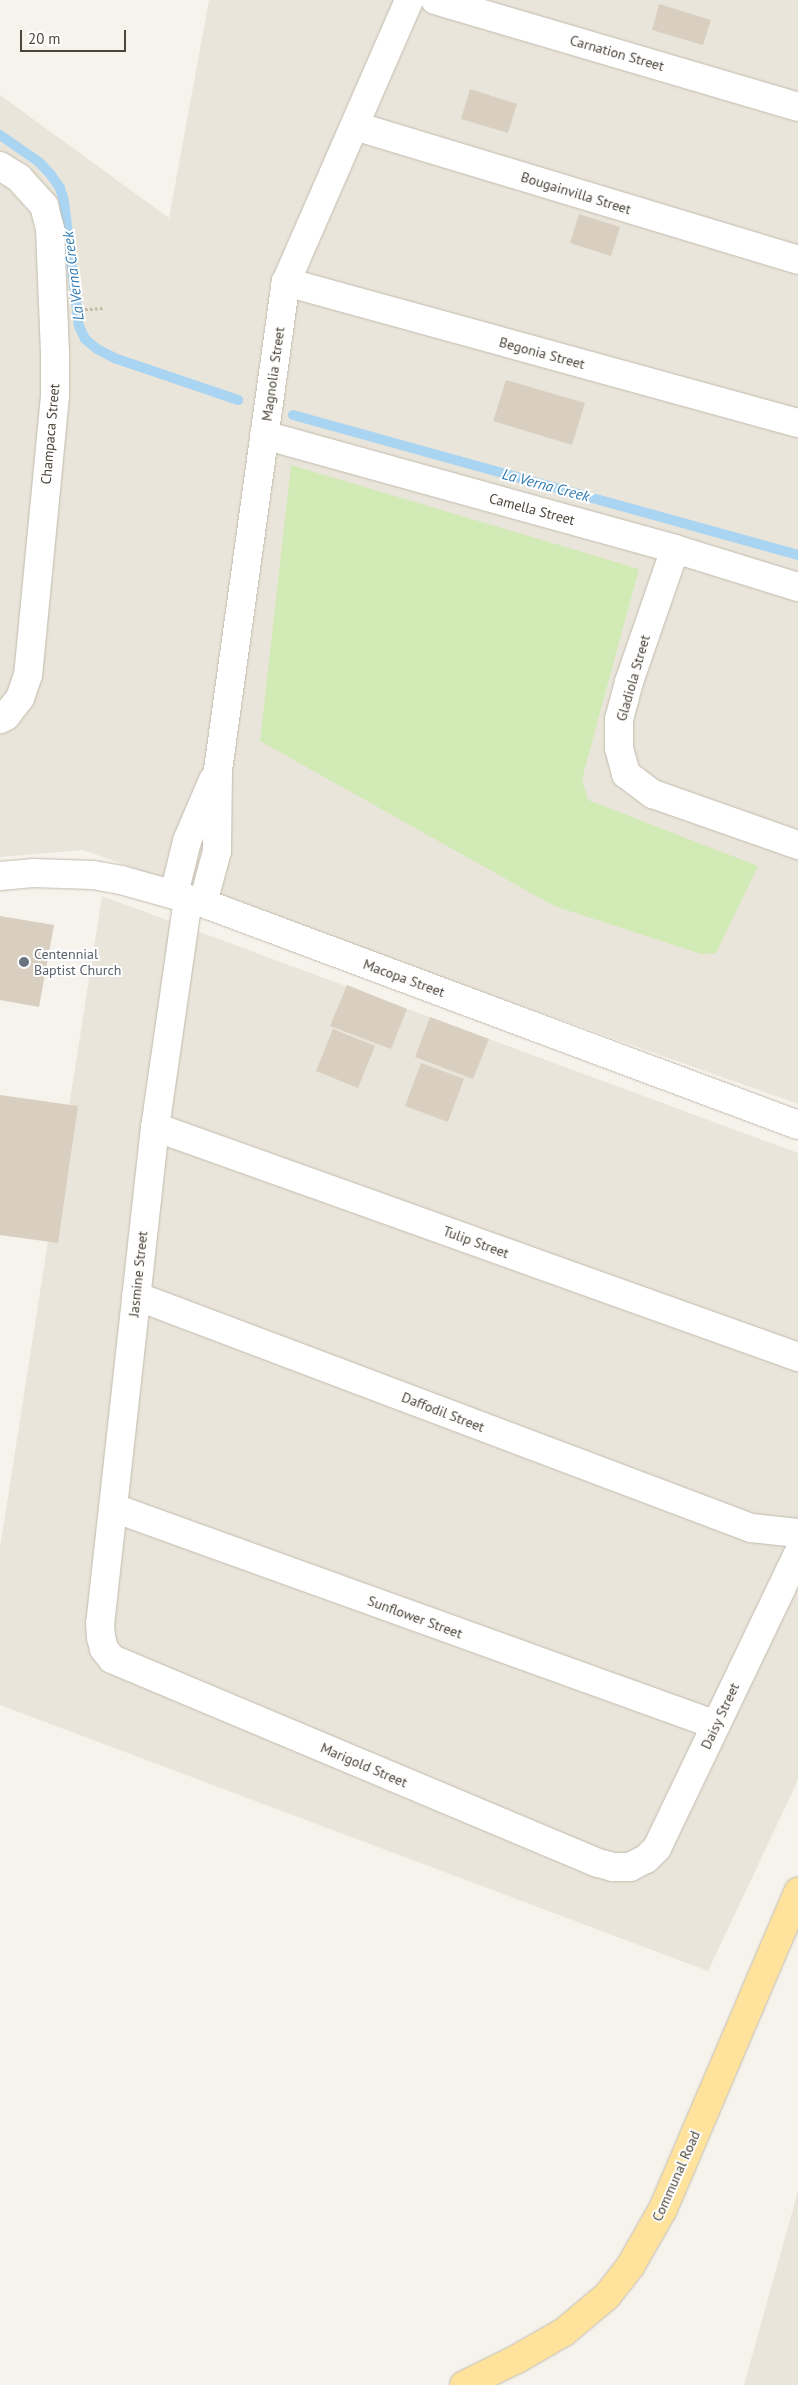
<!DOCTYPE html>
<html>
<head>
<meta charset="utf-8">
<style>
	body { margin:0 }
	#map { position:relative; width:798px; height:2385px; overflow:hidden; background:#f6f3ec; font-family:"PT Sans",sans-serif }
	div>[style] { position:absolute }
	.residential>* { inset:0; background:#eae5da }
	.green>* { inset:0; background:#d2eab5 }
	.stream>* { height:10px; margin:-5px; padding:0 5px; transform-origin:5px; border-radius:5px; background:#a9d4f2 }
	.building>* { inset:0; background:#d8cfc1 }
	.path>* { height:3px; margin-top:-1.5px; transform-origin:0; background:repeating-linear-gradient(90deg,#c4b79f 0 2.5px,transparent 0 5px) }
	.roads { filter:drop-shadow(0 0 1px #c2bbae) drop-shadow(0 0 1px #c2bbae) }
	.minor>* { height:28px; margin:-14px; padding:0 14px; transform-origin:14px; border-radius:14px; background:#fff }
	.major>* { height:28px; margin:-14px; padding:0 14px; transform-origin:14px; border-radius:14px; background:#ffe39c }
	.dots>* { width:14px; height:14px; translate:-50% -50%; box-sizing:border-box; border:2px solid #fff; border-radius:50% }
	span { translate:-50% -50%; white-space:nowrap; text-align:center; line-height:1.15; -webkit-text-stroke:4px #fff; paint-order:stroke }
	.street-label { font-size:14px; color:#4b4439 }
	.worship-label { font-size:14px; color:#5b616d }
	.left { translate:0 -50%; text-align:left }
	.water-label { font-size:15px; color:#2e7ab2; font-style:italic }
	.scale { position:absolute; left:20px; top:30px; width:106px; height:22px; box-sizing:border-box; border:2px solid #4b4439; border-top:0; padding-left:6px; font-size:15px; line-height:18px; white-space:nowrap; color:#4b4439; -webkit-text-stroke:4px #fff; paint-order:stroke }
</style>
</head>
<body>
<div id="map">
	<div class="residential">
		<i style="clip-path:polygon(209px 0,798px 0,798px 1104px,83px 850px,0 857px,0 95px,169px 218px)"></i>
		<i style="clip-path:polygon(102px 896px,798px 1153px,798px 1780px,708px 1971px,0 1705px,0 1548px)"></i>
		<i style="clip-path:polygon(798px 2191px,798px 2385px,744px 2385px)"></i>
	</div>
	<div class="green">
		<i style="clip-path:polygon(291px 465px,639px 569px,582px 779px,588px 800px,758px 866px,716px 953px,701px 954px,554px 906px,260px 741px)"></i>
	</div>
	<div class="stream">
		<i style="left:0;top:135px;width:47px;rotate:34.7deg"></i>
		<i style="left:39px;top:162px;width:18px;rotate:47deg"></i>
		<i style="left:51px;top:175px;width:16px;rotate:55deg"></i>
		<i style="left:60px;top:188px;width:14px;rotate:73deg"></i>
		<i style="left:64px;top:201px;width:126px;rotate:83.2deg"></i>
		<i style="left:79px;top:326px;width:14px;rotate:65deg"></i>
		<i style="left:85px;top:339px;width:16px;rotate:40deg"></i>
		<i style="left:97px;top:349px;width:22px;rotate:27deg"></i>
		<i style="left:117px;top:359px;width:128px;rotate:18.7deg"></i>
		<i style="left:293px;top:415px;width:524px;rotate:15.49deg"></i>
	</div>
	<div class="building">
		<i style="clip-path:polygon(659px 4px,711px 20px,703px 45px,652px 30px)"></i>
		<i style="clip-path:polygon(470px 89px,517px 104px,508px 133px,461px 119px)"></i>
		<i style="clip-path:polygon(579px 214px,620px 227px,611px 256px,570px 243px)"></i>
		<i style="clip-path:polygon(506px 380px,585px 403px,572px 445px,493px 421px)"></i>
		<i style="clip-path:polygon(0 916px,54px 925px,39px 1007px,0 1000px)"></i>
		<i style="clip-path:polygon(347px 985px,407px 1009px,391px 1049px,330px 1026px)"></i>
		<i style="clip-path:polygon(430px 1017px,489px 1039px,473px 1079px,415px 1057px)"></i>
		<i style="clip-path:polygon(333px 1029px,375px 1046px,358px 1088px,316px 1071px)"></i>
		<i style="clip-path:polygon(421px 1063px,464px 1079px,448px 1122px,405px 1106px)"></i>
		<i style="clip-path:polygon(0 1095px,78px 1106px,58px 1243px,0 1235px)"></i>
	</div>
	<div class="path">
		<i style="left:85px;top:309px;width:19px;rotate:-3deg"></i>
	</div>
	<div class="roads">
		<div class="minor">
			<i style="left:435px;top:0;width:378px;rotate:16.4deg"></i>
			<i style="left:355px;top:126px;width:463px;rotate:16.8deg"></i>
			<i style="left:0;top:166px;width:22px;rotate:32deg"></i>
			<i style="left:19px;top:178px;width:38px;rotate:48deg"></i>
			<i style="left:44px;top:206px;width:24px;rotate:75deg"></i>
			<i style="left:50px;top:229px;width:125px;rotate:87.7deg"></i>
			<i style="left:55px;top:354px;width:42px;rotate:90deg"></i>
			<i style="left:55px;top:396px;width:280px;rotate:95.5deg"></i>
			<i style="left:28px;top:675px;width:24px;rotate:109deg"></i>
			<i style="left:20px;top:698px;width:23px;rotate:128deg"></i>
			<i style="left:6px;top:716px;width:7px;rotate:153deg"></i>
			<i style="left:286px;top:282px;width:531px;rotate:15.4deg"></i>
			<i style="left:264px;top:435px;width:427px;rotate:15.5deg"></i>
			<i style="left:675px;top:549px;width:129px;rotate:17.2deg"></i>
			<i style="left:675px;top:549px;width:141px;rotate:109.1deg"></i>
			<i style="left:629px;top:682px;width:39px;rotate:105deg"></i>
			<i style="left:619px;top:720px;width:28px;rotate:90deg"></i>
			<i style="left:619px;top:748px;width:27px;rotate:75deg"></i>
			<i style="left:626px;top:774px;width:34px;rotate:37deg"></i>
			<i style="left:653px;top:794px;width:154px;rotate:19.4deg"></i>
			<i style="left:0;top:876px;width:33px;rotate:-5deg"></i>
			<i style="left:33px;top:873px;width:60px;rotate:1.9deg"></i>
			<i style="left:93px;top:875px;width:28px;rotate:10deg"></i>
			<i style="left:121px;top:880px;width:85px;rotate:15.7deg"></i>
			<i style="left:203px;top:903px;width:635px;rotate:20.46deg"></i>
			<i style="left:174px;top:894px;width:55px;rotate:-76.2deg"></i>
			<i style="left:187px;top:841px;width:66px;rotate:-66.9deg"></i>
			<i style="left:188px;top:899px;width:230px;rotate:98.2deg"></i>
			<i style="left:155px;top:1127px;width:499px;rotate:96.3deg"></i>
			<i style="left:100px;top:1623px;width:14px;rotate:86deg"></i>
			<i style="left:101px;top:1637px;width:12px;rotate:76deg"></i>
			<i style="left:104px;top:1649px;width:13px;rotate:51deg"></i>
			<i style="left:112px;top:1659px;width:527px;rotate:22.77deg"></i>
			<i style="left:598px;top:1863px;width:16px;rotate:15deg"></i>
			<i style="left:613px;top:1867px;width:17px"></i>
			<i style="left:630px;top:1867px;width:18px;rotate:-27deg"></i>
			<i style="left:646px;top:1859px;width:16px;rotate:-45deg"></i>
			<i style="left:657px;top:1848px;width:326px;rotate:-64.4deg"></i>
			<i style="left:203px;top:903px;width:54px;rotate:-74.9deg"></i>
			<i style="left:217px;top:851px;width:81px;rotate:-89.3deg"></i>
			<i style="left:218px;top:770px;width:493px;rotate:-82.1deg"></i>
			<i style="left:286px;top:282px;width:308px;rotate:-66.4deg"></i>
			<i style="left:155px;top:1127px;width:683px;rotate:19.68deg"></i>
			<i style="left:136px;top:1296px;width:657px;rotate:20.67deg"></i>
			<i style="left:751px;top:1528px;width:47px;rotate:6.1deg"></i>
			<i style="left:114px;top:1508px;width:640px;rotate:19.82deg"></i>
		</div>
		<div class="major">
			<i style="left:464px;top:2385px;width:59px;rotate:-26.1deg"></i>
			<i style="left:517px;top:2359px;width:54px;rotate:-29.9deg"></i>
			<i style="left:564px;top:2332px;width:56px;rotate:-39.9deg"></i>
			<i style="left:607px;top:2296px;width:39px;rotate:-52deg"></i>
			<i style="left:631px;top:2265px;width:64px;rotate:-60.3deg"></i>
			<i style="left:663px;top:2209px;width:345px;rotate:-66.9deg"></i>
		</div>
	</div>
	<div class="dots">
		<i style="left:24px;top:962px;background:#6b7280"></i>
	</div>
	<div class="street-label">
		<span style="left:617px;top:53px;rotate:16deg">Carnation Street</span>
		<span style="left:576px;top:193px;rotate:17deg">Bougainvilla Street</span>
		<span style="left:542px;top:353px;rotate:15deg">Begonia Street</span>
		<span style="left:273px;top:374px;rotate:-82deg">Magnolia Street</span>
		<span style="left:50px;top:434px;rotate:-85deg">Champaca Street</span>
		<span style="left:532px;top:509px;rotate:15deg">Camella Street</span>
		<span style="left:633px;top:678px;rotate:-74deg">Gladiola Street</span>
		<span style="left:404px;top:978px;rotate:20deg">Macopa Street</span>
		<span style="left:476px;top:1242px;rotate:20deg">Tulip Street</span>
		<span style="left:138px;top:1274px;rotate:-84deg">Jasmine Street</span>
		<span style="left:443px;top:1412px;rotate:21deg">Daffodil Street</span>
		<span style="left:415px;top:1617px;rotate:20deg">Sunflower Street</span>
		<span style="left:720px;top:1716px;rotate:-65deg">Daisy Street</span>
		<span style="left:364px;top:1765px;rotate:23deg">Marigold Street</span>
		<span style="left:676px;top:2176px;rotate:-66deg">Communal Road</span>
	</div>
	<div class="worship-label">
		<span class="left" style="left:34px;top:962px">Centennial<br>Baptist Church</span>
	</div>
	<div class="water-label">
		<span style="left:73px;top:276px;rotate:-97deg">La Verna Creek</span>
		<span style="left:546px;top:485px;rotate:15deg">La Verna Creek</span>
	</div>
	<div class="scale">20 m</div>
</div>
</body>
</html>
